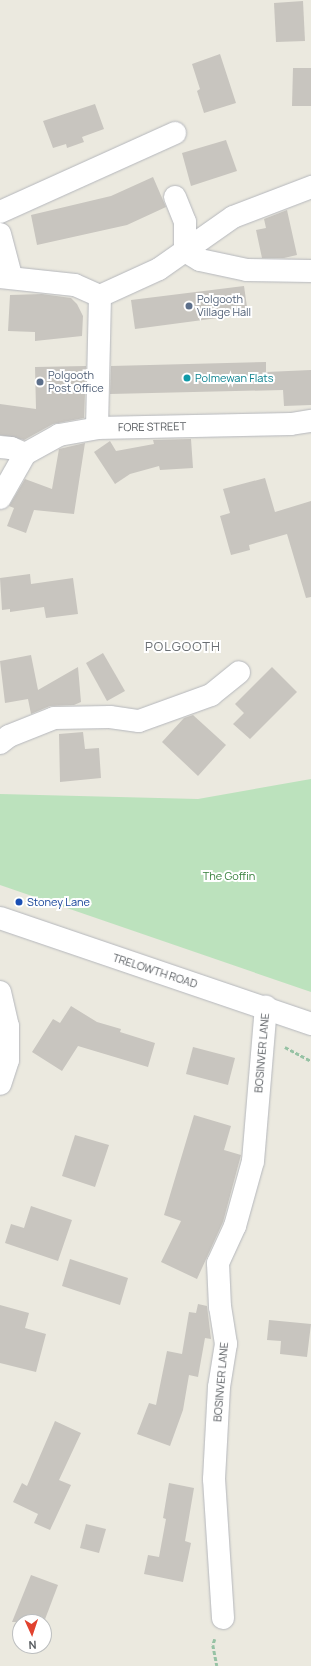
<!DOCTYPE html>
<html>
<head>
<meta charset="utf-8">
<style>
	body { margin:0 }
	#map { position:relative; width:311px; height:1666px; overflow:hidden; background:#ebe9df; font-family:Manrope,sans-serif }
	div>[style] { position:absolute }
	.green>* { inset:0; background:#bce2bd }
	.building>* { inset:0; background:#c8c5bf }
	.path>* { height:2.5px; margin-top:-1.25px; transform-origin:0; background:repeating-linear-gradient(90deg,#96c2a4 0 4px,transparent 0 6px) }
	.roads { filter:drop-shadow(0 0 1px #b5b7bc) drop-shadow(0 0 1px #b5b7bc) }
	.minor>* { height:22px; margin:-11px; padding:0 11px; transform-origin:11px; border-radius:11px; background:#fff }
	.dots>* { width:11px; height:11px; translate:-50% -50%; box-sizing:border-box; border:2px solid #fff; border-radius:50% }
	span { translate:-50% -50%; white-space:nowrap; text-align:center; line-height:1.15; -webkit-text-stroke:4px #fff; paint-order:stroke }
	.service-label { font-size:11px; color:#4e5e75 }
	.left { translate:0 -50%; text-align:left }
	.culture-label { font-size:11px; color:#0d838f }
	.street-label { font-size:11px; color:#585c60 }
	.park-label { font-size:11px; color:#37803c }
	.transit-label { font-size:11px; color:#164399 }
	.quarter-label { font-size:13px; color:#696e72; letter-spacing:1px }
	.north { position:absolute; left:12px; top:1614px; width:40px; height:40px; box-sizing:border-box; background:#fff; border:1px solid #bcbebf; border-radius:50%; rotate:177deg; font-size:11px; font-weight:700; line-height:16px; text-align:center; color:#585c60 }
	.north::after { content:''; display:block; margin:auto; width:14px; height:18px; background:#e1422f; clip-path:polygon(50% 0,100% 100%,50% 72%,0 100%) }
</style>
</head>
<body>
<div id="map">
	<div class="green">
		<i style="clip-path:polygon(311px 779px,311px 992px,0 885px,0 794px,198px 799px)"></i>
	</div>
	<div class="building">
		<i style="clip-path:polygon(303px 1px,305px 41px,276px 42px,274px 3px)"></i>
		<i style="clip-path:polygon(220px 54px,236px 103px,204px 113px,197px 91px,200px 89px,192px 64px)"></i>
		<i style="clip-path:polygon(293px 68px,311px 68px,311px 106px,292px 106px)"></i>
		<i style="clip-path:polygon(95px 104px,104px 129px,82px 137px,84px 142px,67px 148px,66px 144px,53px 148px,43px 121px)"></i>
		<i style="clip-path:polygon(226px 140px,237px 171px,191px 186px,182px 153px)"></i>
		<i style="clip-path:polygon(153px 177px,166px 207px,127px 225px,37px 245px,31px 215px,111px 196px)"></i>
		<i style="clip-path:polygon(287px 210px,297px 255px,284px 258px,262px 258px,256px 230px,266px 228px,264px 219px)"></i>
		<i style="clip-path:polygon(244px 286px,248px 314px,135px 329px,131px 300px)"></i>
		<i style="clip-path:polygon(42px 294px,71px 298px,77px 304px,83px 316px,82px 336px,35px 341px,35px 332px,8px 331px,10px 295px)"></i>
		<i style="clip-path:polygon(266px 362px,266px 372px,311px 370px,311px 405px,284px 406px,283px 390px,110px 394px,111px 366px)"></i>
		<i style="clip-path:polygon(86px 366px,84px 418px,53px 424px,24px 440px,0 435px,0 404px,36px 409px,35px 367px)"></i>
		<i style="clip-path:polygon(191px 439px,193px 468px,160px 470px,159px 466px,130px 474px,115px 484px,94px 452px,110px 441px,116px 451px,154px 444px,153px 440px)"></i>
		<i style="clip-path:polygon(85px 443px,74px 514px,34px 510px,26px 533px,7px 526px,14px 508px,9px 506px,25px 479px,52px 489px,59px 449px)"></i>
		<i style="clip-path:polygon(265px 478px,275px 512px,311px 501px,311px 597px,306px 598px,287px 534px,249px 545px,250px 550px,231px 555px,220px 516px,230px 513px,223px 489px)"></i>
		<i style="clip-path:polygon(30px 574px,31px 584px,73px 578px,78px 614px,46px 618px,44px 607px,10px 612px,10px 609px,2px 610px,0 578px)"></i>
		<i style="clip-path:polygon(103px 653px,125px 691px,107px 701px,86px 663px)"></i>
		<i style="clip-path:polygon(31px 655px,38px 690px,78px 667px,81px 702px,74px 705px,50px 706px,31px 714px,28px 699px,5px 703px,0 661px)"></i>
		<i style="clip-path:polygon(272px 667px,297px 692px,250px 739px,233px 724px,244px 713px,235px 704px)"></i>
		<i style="clip-path:polygon(193px 715px,226px 745px,198px 776px,162px 742px,184px 718px)"></i>
		<i style="clip-path:polygon(83px 732px,85px 749px,99px 748px,101px 778px,60px 782px,59px 734px)"></i>
		<i style="clip-path:polygon(71px 1006px,97px 1022px,121px 1029px,120px 1032px,155px 1043px,148px 1067px,78px 1046px,62px 1071px,32px 1052px,53px 1019px,60px 1023px)"></i>
		<i style="clip-path:polygon(193px 1047px,235px 1058px,228px 1085px,186px 1074px)"></i>
		<i style="clip-path:polygon(194px 1115px,231px 1126px,224px 1150px,241px 1155px,223px 1222px,197px 1279px,161px 1262px,181px 1221px,164px 1215px)"></i>
		<i style="clip-path:polygon(75px 1135px,109px 1145px,95px 1187px,62px 1176px)"></i>
		<i style="clip-path:polygon(31px 1206px,72px 1220px,58px 1261px,5px 1243px,11px 1224px,24px 1228px)"></i>
		<i style="clip-path:polygon(70px 1259px,128px 1278px,120px 1305px,62px 1286px)"></i>
		<i style="clip-path:polygon(198px 1304px,207px 1306px,211px 1339px,205px 1338px,198px 1377px,189px 1375px,183px 1410px,170px 1446px,137px 1434px,149px 1403px,156px 1405px,167px 1351px,182px 1354px,189px 1312px,196px 1313px)"></i>
		<i style="clip-path:polygon(0 1305px,29px 1313px,25px 1328px,46px 1334px,36px 1372px,0 1363px)"></i>
		<i style="clip-path:polygon(269px 1320px,311px 1324px,307px 1357px,280px 1354px,281px 1341px,267px 1340px)"></i>
		<i style="clip-path:polygon(55px 1421px,81px 1433px,59px 1480px,71px 1485px,50px 1530px,34px 1523px,38px 1514px,13px 1502px,22px 1483px,27px 1486px)"></i>
		<i style="clip-path:polygon(169px 1483px,194px 1488px,185px 1541px,191px 1543px,183px 1582px,144px 1574px,148px 1555px,159px 1557px,166px 1519px,163px 1518px)"></i>
		<i style="clip-path:polygon(86px 1524px,106px 1529px,99px 1553px,80px 1548px)"></i>
		<i style="clip-path:polygon(31px 1575px,58px 1585px,44px 1622px,12px 1622px)"></i>
	</div>
	<div class="path">
		<i style="left:285px;top:1047px;width:30px;rotate:28deg"></i>
		<i style="left:215px;top:1639px;width:6px;rotate:108deg"></i>
		<i style="left:213px;top:1645px;width:21px;rotate:79deg"></i>
	</div>
	<div class="roads">
		<div class="minor">
			<i style="left:175px;top:197px;width:27px;rotate:68deg"></i>
			<i style="left:185px;top:222px;width:29px;rotate:90deg"></i>
			<i style="left:185px;top:251px;width:17px;rotate:31deg"></i>
			<i style="left:200px;top:260px;width:48px;rotate:12deg"></i>
			<i style="left:247px;top:270px;width:64px;rotate:0.9deg"></i>
			<i style="left:0;top:212px;width:192px;rotate:-24.3deg"></i>
			<i style="left:0;top:234px;width:43px;rotate:75.3deg"></i>
			<i style="left:0;top:277px;width:75px;rotate:6.1deg"></i>
			<i style="left:75px;top:285px;width:27px;rotate:24deg"></i>
			<i style="left:97px;top:428px;width:132px;rotate:-88.7deg"></i>
			<i style="left:100px;top:296px;width:65px;rotate:-24.6deg"></i>
			<i style="left:159px;top:269px;width:90px;rotate:-35.1deg"></i>
			<i style="left:233px;top:217px;width:84px;rotate:-21deg"></i>
			<i style="left:0;top:447px;width:11px;rotate:5deg"></i>
			<i style="left:11px;top:448px;width:15px;rotate:23deg"></i>
			<i style="left:25px;top:454px;width:39px;rotate:-29deg"></i>
			<i style="left:59px;top:435px;width:39px;rotate:-10deg"></i>
			<i style="left:97px;top:428px;width:194px;rotate:-1.2deg"></i>
			<i style="left:291px;top:424px;width:20px;rotate:-9deg"></i>
			<i style="left:0;top:498px;width:51px;rotate:-60.4deg"></i>
			<i style="left:0;top:743px;width:11px;rotate:-38deg"></i>
			<i style="left:9px;top:736px;width:48px;rotate:-21.8deg"></i>
			<i style="left:54px;top:718px;width:56px;rotate:-1deg"></i>
			<i style="left:110px;top:717px;width:29px;rotate:8deg"></i>
			<i style="left:139px;top:721px;width:77px;rotate:-19.9deg"></i>
			<i style="left:211px;top:695px;width:36px;rotate:-39deg"></i>
			<i style="left:0;top:918px;width:329px;rotate:18.8deg"></i>
			<i style="left:0;top:992px;width:35px;rotate:77deg"></i>
			<i style="left:8px;top:1026px;width:34px;rotate:90deg"></i>
			<i style="left:8px;top:1060px;width:25px;rotate:108deg"></i>
			<i style="left:223px;top:1618px;width:139px;rotate:-93.7deg"></i>
			<i style="left:214px;top:1479px;width:92px;rotate:-86.9deg"></i>
			<i style="left:219px;top:1387px;width:44px;rotate:-80.8deg"></i>
			<i style="left:226px;top:1344px;width:37px;rotate:-99deg"></i>
			<i style="left:220px;top:1307px;width:44px;rotate:-92.6deg"></i>
			<i style="left:218px;top:1263px;width:41px;rotate:-65.3deg"></i>
			<i style="left:235px;top:1226px;width:67px;rotate:-74.5deg"></i>
			<i style="left:253px;top:1161px;width:155px;rotate:-85.2deg"></i>
		</div>
	</div>
	<div class="dots">
		<i style="left:189px;top:306px;background:#5c6f8a"></i>
		<i style="left:187px;top:378px;background:#0f9aa8"></i>
		<i style="left:40px;top:382px;background:#5c6f8a"></i>
		<i style="left:19px;top:902px;background:#1a4fb4"></i>
	</div>
	<div class="service-label">
		<span class="left" style="left:197px;top:306px">Polgooth<br>Village Hall</span>
		<span class="left" style="left:48px;top:382px">Polgooth<br>Post Office</span>
	</div>
	<div class="culture-label">
		<span class="left" style="left:195px;top:378px">Polmewan Flats</span>
	</div>
	<div class="street-label">
		<span style="left:152px;top:427px;rotate:-1deg">FORE STREET</span>
		<span style="left:155px;top:971px;rotate:18deg">TRELOWTH ROAD</span>
		<span style="left:262px;top:1053px;rotate:-85deg">BOSINVER LANE</span>
		<span style="left:221px;top:1382px;rotate:-85deg">BOSINVER LANE</span>
	</div>
	<div class="park-label">
		<span style="left:229px;top:876px">The Goffin</span>
	</div>
	<div class="transit-label">
		<span class="left" style="left:27px;top:902px">Stoney Lane</span>
	</div>
	<div class="quarter-label">
		<span style="left:183px;top:646px">POLGOOTH</span>
	</div>
	<div class="north">N</div>
</div>
</body>
</html>
